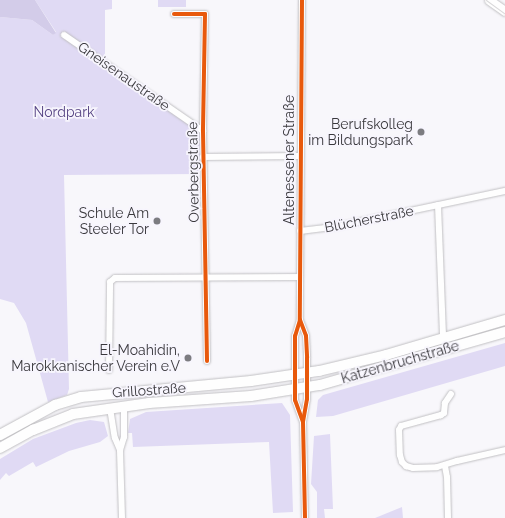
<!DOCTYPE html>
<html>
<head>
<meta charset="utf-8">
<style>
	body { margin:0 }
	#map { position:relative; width:505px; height:518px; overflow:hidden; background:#f8f7fb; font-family:Raleway,sans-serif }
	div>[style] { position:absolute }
	.green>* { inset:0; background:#e0daf4 }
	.forest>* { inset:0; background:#d3cce9 }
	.roads { filter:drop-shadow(0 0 1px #c1c0c3) drop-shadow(0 0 1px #c1c0c3) }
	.minor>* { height:6px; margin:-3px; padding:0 3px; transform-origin:3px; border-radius:3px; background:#fefefe }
	.secondary>* { height:9px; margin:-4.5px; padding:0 4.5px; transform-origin:4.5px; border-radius:4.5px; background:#fefefe }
	.primary>* { height:10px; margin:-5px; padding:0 5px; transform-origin:5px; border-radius:5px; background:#fefefe }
	.tram>* { height:1px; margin:-0.5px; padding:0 0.5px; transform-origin:0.5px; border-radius:0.5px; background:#d9d8da }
	.cycleway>* { height:4px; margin:-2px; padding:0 2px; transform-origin:2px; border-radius:2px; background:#e8590c }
	.dots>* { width:11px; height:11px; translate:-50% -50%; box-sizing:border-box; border:2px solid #f7f5fd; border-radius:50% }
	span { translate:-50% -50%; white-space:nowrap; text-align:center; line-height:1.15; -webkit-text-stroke:3.5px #f7f5fd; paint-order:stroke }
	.street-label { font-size:14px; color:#3a393d }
	.park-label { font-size:14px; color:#574584 }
	.poi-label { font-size:14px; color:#3a393d }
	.right { translate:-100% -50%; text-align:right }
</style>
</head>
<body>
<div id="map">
	<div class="green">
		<i style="clip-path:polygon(35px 0,112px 0,112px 9px,105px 10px,105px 54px,102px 59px,202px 131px,203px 157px,198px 174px,64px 175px,69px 389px,67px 395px,48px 402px,26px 323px,14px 303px,0 299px,0 17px,32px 20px,53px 35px,56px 32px)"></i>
		<i style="clip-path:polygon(158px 0,186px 0,186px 7px,158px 7px)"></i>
		<i style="clip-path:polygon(505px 343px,505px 366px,333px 416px,316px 417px,318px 400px,323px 395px)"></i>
		<i style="clip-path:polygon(282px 403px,290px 415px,293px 512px,273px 513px,269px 442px,133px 447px,132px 433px,128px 433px,130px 419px,146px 412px)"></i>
		<i style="clip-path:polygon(90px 420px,104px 422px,108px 436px,100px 442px,69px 451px,36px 467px,33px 462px,9px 476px,6px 473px,0 480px,0 459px,33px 439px,76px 423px)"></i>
		<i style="clip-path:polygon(330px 434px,333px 509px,324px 509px,325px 518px,317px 518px,317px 492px,311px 484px,314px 436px)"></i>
		<i style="clip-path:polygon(402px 507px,403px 518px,375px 518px)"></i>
	</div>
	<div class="forest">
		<i style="clip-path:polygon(0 0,35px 0,56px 33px,53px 35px,32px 20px,0 17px)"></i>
	</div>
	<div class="roads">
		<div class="minor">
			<i style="left:302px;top:0;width:320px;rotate:90.4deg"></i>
			<i style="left:300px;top:320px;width:17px;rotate:107deg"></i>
			<i style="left:295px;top:336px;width:64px;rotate:90deg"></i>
			<i style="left:295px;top:400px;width:23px;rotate:70deg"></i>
			<i style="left:174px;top:14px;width:31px"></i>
			<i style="left:205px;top:14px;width:117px;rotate:91deg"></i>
			<i style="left:203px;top:131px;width:230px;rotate:89deg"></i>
			<i style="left:64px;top:35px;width:169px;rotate:34.6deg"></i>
			<i style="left:203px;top:157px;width:97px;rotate:-0.6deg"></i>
			<i style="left:438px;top:205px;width:133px;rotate:87.8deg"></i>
			<i style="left:300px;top:231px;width:34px;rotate:-7deg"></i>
			<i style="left:334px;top:227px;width:175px;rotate:-11.9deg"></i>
			<i style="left:300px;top:320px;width:17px;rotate:69deg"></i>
			<i style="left:306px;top:336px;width:22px;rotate:87deg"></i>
			<i style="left:307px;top:358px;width:41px;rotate:90deg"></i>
			<i style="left:307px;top:399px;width:23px;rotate:100deg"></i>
			<i style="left:303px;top:422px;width:96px;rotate:88.8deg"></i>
			<i style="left:109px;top:370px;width:88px;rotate:-89.3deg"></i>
			<i style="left:110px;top:282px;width:6px;rotate:-39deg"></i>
			<i style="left:115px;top:278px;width:185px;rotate:-0.3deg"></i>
			<i style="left:451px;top:394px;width:11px;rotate:124deg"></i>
			<i style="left:445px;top:403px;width:10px;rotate:96deg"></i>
			<i style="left:444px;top:413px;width:4px;rotate:146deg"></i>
			<i style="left:441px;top:415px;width:41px;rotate:164.6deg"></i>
			<i style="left:401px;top:426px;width:4px;rotate:117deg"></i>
			<i style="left:399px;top:430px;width:25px;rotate:88deg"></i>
			<i style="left:400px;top:455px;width:7px;rotate:74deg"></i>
			<i style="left:402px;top:462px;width:6px;rotate:45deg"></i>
			<i style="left:406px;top:466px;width:7px;rotate:16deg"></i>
			<i style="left:413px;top:468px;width:24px;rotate:-2deg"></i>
			<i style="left:437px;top:467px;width:21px;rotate:-17deg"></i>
			<i style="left:457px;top:461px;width:49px;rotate:-12.9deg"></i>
			<i style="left:110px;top:408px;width:30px;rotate:81deg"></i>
			<i style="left:115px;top:438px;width:13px;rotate:67deg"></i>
			<i style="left:445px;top:466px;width:11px;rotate:80deg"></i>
			<i style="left:447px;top:477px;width:41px;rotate:88.6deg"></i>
			<i style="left:122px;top:518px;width:68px;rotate:-91.7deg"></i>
			<i style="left:120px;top:450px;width:14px;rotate:-73deg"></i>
			<i style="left:124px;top:437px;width:31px;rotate:-90deg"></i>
		</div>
		<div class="secondary">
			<i style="left:489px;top:0;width:19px;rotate:35deg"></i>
		</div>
		<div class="primary">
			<i style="left:0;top:435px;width:63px;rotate:-28.6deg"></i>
			<i style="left:55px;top:405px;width:27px;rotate:-17deg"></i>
			<i style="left:81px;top:397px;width:171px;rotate:-5.4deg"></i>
			<i style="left:251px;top:381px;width:69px;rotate:-8.4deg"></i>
			<i style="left:319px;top:371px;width:69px;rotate:-13.4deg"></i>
			<i style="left:386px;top:355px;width:124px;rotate:-16.4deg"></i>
			<i style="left:0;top:448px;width:38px;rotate:-29deg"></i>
			<i style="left:33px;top:430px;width:43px;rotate:-21.8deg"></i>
			<i style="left:73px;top:414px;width:77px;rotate:-8.2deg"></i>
			<i style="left:149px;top:403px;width:102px;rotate:-3.9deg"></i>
			<i style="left:251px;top:396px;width:70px;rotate:-9.1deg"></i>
			<i style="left:320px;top:385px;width:192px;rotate:-16deg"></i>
		</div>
	</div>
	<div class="tram">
		<i style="left:486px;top:0;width:24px;rotate:36deg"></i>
	</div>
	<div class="cycleway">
		<i style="left:302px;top:0;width:320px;rotate:90.4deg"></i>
		<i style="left:300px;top:320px;width:17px;rotate:107deg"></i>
		<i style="left:295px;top:336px;width:64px;rotate:90deg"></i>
		<i style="left:295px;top:400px;width:23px;rotate:70deg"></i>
		<i style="left:174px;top:14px;width:31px"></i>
		<i style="left:205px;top:14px;width:117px;rotate:91deg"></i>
		<i style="left:203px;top:131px;width:230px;rotate:89deg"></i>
		<i style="left:300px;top:320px;width:17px;rotate:69deg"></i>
		<i style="left:306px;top:336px;width:22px;rotate:87deg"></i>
		<i style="left:307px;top:358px;width:41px;rotate:90deg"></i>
		<i style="left:307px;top:399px;width:23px;rotate:100deg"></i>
		<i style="left:303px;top:422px;width:96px;rotate:88.8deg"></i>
	</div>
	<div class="dots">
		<i style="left:421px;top:132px;background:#7c7c80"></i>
		<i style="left:157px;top:221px;background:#7c7c80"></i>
		<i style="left:188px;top:358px;background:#7c7c80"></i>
	</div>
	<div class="street-label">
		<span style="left:124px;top:76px;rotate:35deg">Gneisenaustraße</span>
		<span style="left:289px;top:160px;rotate:-90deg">Altenessener Straße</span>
		<span style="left:193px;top:172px;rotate:-91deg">Overbergstraße</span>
		<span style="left:369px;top:219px;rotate:-11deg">Blücherstraße</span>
		<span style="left:400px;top:362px;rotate:-16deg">Katzenbruchstraße</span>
		<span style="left:149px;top:390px;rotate:-4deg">Grillostraße</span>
	</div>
	<div class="park-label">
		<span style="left:64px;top:112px">Nordpark</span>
	</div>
	<div class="poi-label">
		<span class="right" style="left:413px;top:132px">Berufskolleg<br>im Bildungspark</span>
		<span class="right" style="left:149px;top:221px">Schule Am<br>Steeler Tor</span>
		<span class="right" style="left:180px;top:358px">El-Moahidin,<br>Marokkanischer Verein e.V</span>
	</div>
</div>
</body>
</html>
